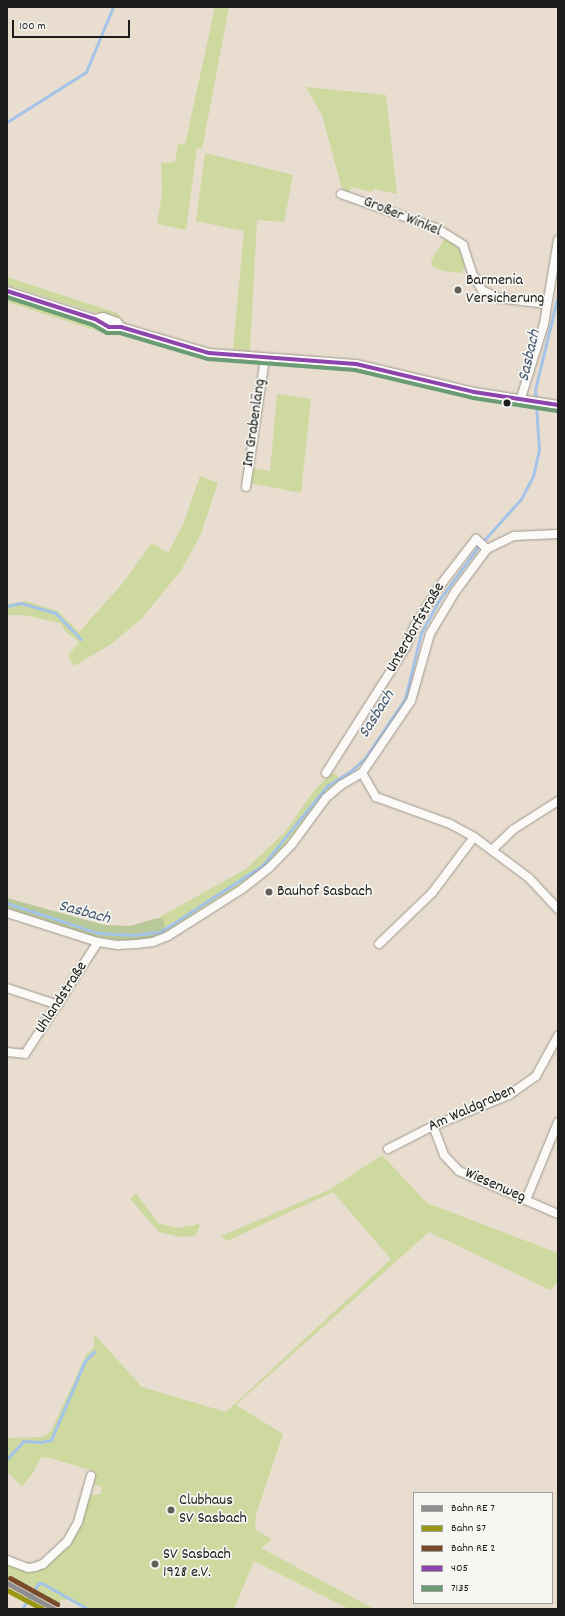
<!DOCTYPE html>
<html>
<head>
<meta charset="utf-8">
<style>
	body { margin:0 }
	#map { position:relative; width:565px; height:1616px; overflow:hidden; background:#e8ddce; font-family:Dekko,sans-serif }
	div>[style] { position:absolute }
	.green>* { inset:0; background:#ced9a0 }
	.forest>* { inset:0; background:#b9c898 }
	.stream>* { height:2.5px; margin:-1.25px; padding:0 1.25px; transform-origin:1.25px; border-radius:1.25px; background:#a4c3e8 }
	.roads { filter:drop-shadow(0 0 1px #9e988f) drop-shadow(0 0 1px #9e988f) }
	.minor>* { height:8px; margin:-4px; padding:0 4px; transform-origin:4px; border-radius:4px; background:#fcfaf8 }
	.bus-1>* { height:4px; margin:-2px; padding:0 2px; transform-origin:2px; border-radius:2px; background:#8e44ad }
	.bus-2>* { height:4px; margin:-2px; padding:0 2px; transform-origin:2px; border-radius:2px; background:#6a9d74 }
	.rail-1>* { height:5px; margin:-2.5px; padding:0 2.5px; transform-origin:2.5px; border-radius:2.5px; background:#8e8e8e }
	.rail-2>* { height:5px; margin:-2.5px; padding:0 2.5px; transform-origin:2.5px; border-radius:2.5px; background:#999612 }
	.rail-3>* { height:5px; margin:-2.5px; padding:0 2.5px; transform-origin:2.5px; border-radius:2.5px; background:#7a4b2a }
	.dots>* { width:11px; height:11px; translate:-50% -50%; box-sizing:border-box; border:2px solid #f6f6f2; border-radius:50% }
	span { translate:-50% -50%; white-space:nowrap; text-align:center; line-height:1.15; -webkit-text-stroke:3.5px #f6f6f2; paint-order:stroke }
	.street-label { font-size:16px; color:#1c1c1c }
	.poi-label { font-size:16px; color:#1c1c1c }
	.left { translate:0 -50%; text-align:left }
	.water-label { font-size:17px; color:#475a72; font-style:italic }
	.frame { position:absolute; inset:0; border:8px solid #1c1c1c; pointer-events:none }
	.legend { position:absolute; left:413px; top:1492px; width:140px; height:112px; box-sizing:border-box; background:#f6f6f2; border:1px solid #9f9f9c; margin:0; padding:5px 7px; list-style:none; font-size:12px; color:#1c1c1c }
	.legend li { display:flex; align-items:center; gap:8px; height:20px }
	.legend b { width:20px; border:1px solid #9f9f9c }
	.scale { position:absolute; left:12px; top:20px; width:118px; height:18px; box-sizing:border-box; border:2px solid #1c1c1c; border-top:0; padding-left:5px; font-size:12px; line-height:14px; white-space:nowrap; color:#1c1c1c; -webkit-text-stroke:3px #f6f6f2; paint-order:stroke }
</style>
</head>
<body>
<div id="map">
	<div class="green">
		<i style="clip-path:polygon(215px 7px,229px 7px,202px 149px,197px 148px,186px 230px,157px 224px,162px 194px,161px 163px,175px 162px,178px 143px,185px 145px)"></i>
		<i style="clip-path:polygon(306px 87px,386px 95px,397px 194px,374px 189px,372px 192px,351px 187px,349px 194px,342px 189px,322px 115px)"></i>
		<i style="clip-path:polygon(205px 153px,293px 175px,284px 222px,257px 220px,250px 351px,233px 349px,244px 231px,196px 221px)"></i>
		<i style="clip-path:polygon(446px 237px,463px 253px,466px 264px,461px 273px,443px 271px,432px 266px,431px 261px)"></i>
		<i style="clip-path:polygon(7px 277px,117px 313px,123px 321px,7px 285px)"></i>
		<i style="clip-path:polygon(7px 297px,103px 328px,104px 333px,7px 302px)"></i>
		<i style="clip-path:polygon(277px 394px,311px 399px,301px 493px,250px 483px,252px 468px,270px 471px)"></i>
		<i style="clip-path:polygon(200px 476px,218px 483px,201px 534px,180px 572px,142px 618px,111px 644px,74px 666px,68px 656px,79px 642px,66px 632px,60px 623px,24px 615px,7px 615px,7px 604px,26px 601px,58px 611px,79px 632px,122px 584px,152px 543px,168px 553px,183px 525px)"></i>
		<i style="clip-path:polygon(332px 772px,342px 780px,327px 791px,289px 844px,267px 865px,244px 884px,163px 935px,163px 919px,158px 918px,246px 869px,285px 832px,313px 792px)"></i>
		<i style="clip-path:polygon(382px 1155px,427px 1203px,558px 1253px,558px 1282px,550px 1290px,429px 1232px,236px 1405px,283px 1434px,256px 1515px,255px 1530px,272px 1539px,261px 1548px,374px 1609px,349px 1609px,254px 1561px,234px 1609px,85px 1609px,69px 1600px,61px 1600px,59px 1607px,7px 1578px,7px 1564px,28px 1572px,46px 1566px,71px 1542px,80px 1526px,89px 1495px,101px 1494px,102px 1488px,93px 1483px,97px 1472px,50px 1458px,41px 1457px,33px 1473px,22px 1486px,7px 1472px,7px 1438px,39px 1437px,46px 1435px,52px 1429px,86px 1355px,94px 1347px,94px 1334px,142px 1387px,226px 1412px,391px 1259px,333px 1192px,227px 1241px,221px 1236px,331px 1189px)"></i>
		<i style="clip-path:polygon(136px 1193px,158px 1223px,177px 1228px,200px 1224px,196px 1236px,180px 1237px,159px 1232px,130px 1199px)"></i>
	</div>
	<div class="forest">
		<i style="clip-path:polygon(7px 898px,104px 925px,130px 926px,158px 918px,163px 919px,166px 931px,163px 935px,139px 942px,95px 937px,7px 908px)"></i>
	</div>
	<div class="stream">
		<i style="left:7px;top:122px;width:93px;rotate:-32.3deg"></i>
		<i style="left:86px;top:72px;width:70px;rotate:-67.4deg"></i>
		<i style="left:7px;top:606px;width:14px;rotate:-12deg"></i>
		<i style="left:21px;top:603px;width:36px;rotate:16deg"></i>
		<i style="left:56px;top:613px;width:36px;rotate:46deg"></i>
		<i style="left:7px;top:903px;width:96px;rotate:18.2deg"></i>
		<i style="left:98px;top:933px;width:36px;rotate:3deg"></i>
		<i style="left:134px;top:935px;width:26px;rotate:-7deg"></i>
		<i style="left:160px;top:932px;width:123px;rotate:-33deg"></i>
		<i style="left:263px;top:865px;width:102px;rotate:-51deg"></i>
		<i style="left:327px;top:786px;width:28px;rotate:-32deg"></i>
		<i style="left:351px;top:771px;width:21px;rotate:-43deg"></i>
		<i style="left:366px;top:757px;width:70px;rotate:-56.1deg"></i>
		<i style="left:405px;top:699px;width:68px;rotate:-76.4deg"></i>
		<i style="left:421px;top:633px;width:39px;rotate:-61deg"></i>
		<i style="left:440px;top:599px;width:64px;rotate:-53.8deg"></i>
		<i style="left:478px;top:547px;width:64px;rotate:-48.1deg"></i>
		<i style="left:521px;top:499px;width:26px;rotate:-62deg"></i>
		<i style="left:533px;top:476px;width:27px;rotate:-77deg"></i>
		<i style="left:539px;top:450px;width:60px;rotate:-93.8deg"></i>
		<i style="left:535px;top:390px;width:98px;rotate:-76.4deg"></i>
		<i style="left:7px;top:1459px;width:25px;rotate:-47deg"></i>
		<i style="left:24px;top:1441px;width:17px;rotate:3deg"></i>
		<i style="left:41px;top:1442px;width:10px;rotate:-11deg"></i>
		<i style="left:51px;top:1440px;width:86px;rotate:-66.7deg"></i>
		<i style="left:85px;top:1361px;width:13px;rotate:-45deg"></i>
		<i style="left:22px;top:1609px;width:30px;rotate:-57deg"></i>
		<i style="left:38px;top:1584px;width:4px;rotate:-14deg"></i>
		<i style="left:42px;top:1583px;width:53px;rotate:29.5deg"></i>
	</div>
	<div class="roads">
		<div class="minor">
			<i style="left:341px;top:194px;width:101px;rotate:19.7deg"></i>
			<i style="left:436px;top:228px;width:32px;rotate:32deg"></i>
			<i style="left:463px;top:245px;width:32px;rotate:72deg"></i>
			<i style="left:473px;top:275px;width:17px;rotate:59deg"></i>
			<i style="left:482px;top:290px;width:18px;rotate:27deg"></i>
			<i style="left:498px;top:298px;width:49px;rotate:7deg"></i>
			<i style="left:7px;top:291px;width:92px;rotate:17.7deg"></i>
			<i style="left:95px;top:319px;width:16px;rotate:30deg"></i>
			<i style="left:109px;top:327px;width:12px"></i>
			<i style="left:95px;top:319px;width:8px;rotate:-14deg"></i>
			<i style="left:103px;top:317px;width:15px;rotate:20deg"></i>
			<i style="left:117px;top:322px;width:6px;rotate:51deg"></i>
			<i style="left:121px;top:327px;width:92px;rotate:16.5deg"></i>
			<i style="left:209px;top:353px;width:147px;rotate:4.3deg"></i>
			<i style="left:356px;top:364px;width:121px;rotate:13.3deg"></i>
			<i style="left:474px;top:392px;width:85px;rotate:8.8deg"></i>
			<i style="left:521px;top:398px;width:77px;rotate:-72.7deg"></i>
			<i style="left:544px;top:324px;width:85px;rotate:-80.5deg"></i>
			<i style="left:246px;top:487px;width:130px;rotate:-81.6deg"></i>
			<i style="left:326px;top:773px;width:149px;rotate:-57.6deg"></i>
			<i style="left:406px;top:647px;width:24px;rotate:-68deg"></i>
			<i style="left:415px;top:625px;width:45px;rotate:-57.7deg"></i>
			<i style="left:439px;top:587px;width:61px;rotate:-52.4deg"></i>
			<i style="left:476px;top:539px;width:15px;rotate:42deg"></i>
			<i style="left:362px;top:773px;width:28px;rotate:60deg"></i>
			<i style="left:376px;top:797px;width:79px;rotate:20deg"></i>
			<i style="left:450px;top:824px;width:27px;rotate:28deg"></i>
			<i style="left:474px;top:837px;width:69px;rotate:36.7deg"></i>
			<i style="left:529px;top:878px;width:42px;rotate:46.9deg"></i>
			<i style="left:492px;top:850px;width:30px;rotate:-44deg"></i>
			<i style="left:514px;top:829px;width:52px;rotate:-32.5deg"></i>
			<i style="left:7px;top:913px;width:96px;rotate:17.7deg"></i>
			<i style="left:98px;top:942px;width:20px;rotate:9deg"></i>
			<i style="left:118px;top:945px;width:18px;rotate:-3deg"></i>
			<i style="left:136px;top:944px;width:17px;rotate:-7deg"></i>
			<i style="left:153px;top:942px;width:16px;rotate:-22deg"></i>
			<i style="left:168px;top:936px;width:88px;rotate:-32.4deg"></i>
			<i style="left:242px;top:889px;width:34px;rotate:-38deg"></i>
			<i style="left:269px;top:868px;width:33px;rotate:-46deg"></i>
			<i style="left:292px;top:844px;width:57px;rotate:-53.5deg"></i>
			<i style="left:326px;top:798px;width:20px;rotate:-41deg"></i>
			<i style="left:341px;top:785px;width:24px;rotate:-30deg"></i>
			<i style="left:362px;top:773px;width:87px;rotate:-55.8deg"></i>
			<i style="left:411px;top:701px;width:70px;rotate:-74.2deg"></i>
			<i style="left:430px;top:634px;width:49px;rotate:-59.2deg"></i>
			<i style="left:455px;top:592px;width:54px;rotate:-53.3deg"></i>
			<i style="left:487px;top:549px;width:30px;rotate:-26deg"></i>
			<i style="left:514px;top:536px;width:44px;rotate:-2.6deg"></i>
			<i style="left:379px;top:944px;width:74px;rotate:-43.9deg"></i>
			<i style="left:432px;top:893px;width:70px;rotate:-53.1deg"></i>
			<i style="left:7px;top:988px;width:54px;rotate:18.4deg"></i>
			<i style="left:7px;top:1052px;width:18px;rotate:6deg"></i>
			<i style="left:25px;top:1054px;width:134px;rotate:-56.9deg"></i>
			<i style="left:433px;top:1126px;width:31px;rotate:69deg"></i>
			<i style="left:444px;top:1155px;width:22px;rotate:47deg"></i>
			<i style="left:459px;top:1171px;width:108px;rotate:23.5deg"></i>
			<i style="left:388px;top:1149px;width:51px;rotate:-27.1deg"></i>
			<i style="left:433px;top:1126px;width:82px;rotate:-22.2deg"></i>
			<i style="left:509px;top:1095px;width:33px;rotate:-35deg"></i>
			<i style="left:536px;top:1076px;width:46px;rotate:-61.2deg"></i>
			<i style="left:526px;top:1200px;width:84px;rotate:-67.7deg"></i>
			<i style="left:7px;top:1560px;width:22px;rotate:21deg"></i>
			<i style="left:28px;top:1568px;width:7px;rotate:-8deg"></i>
			<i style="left:35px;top:1567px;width:9px;rotate:-21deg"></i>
			<i style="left:43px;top:1564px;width:33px;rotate:-43deg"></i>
			<i style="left:67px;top:1542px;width:23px;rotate:-61deg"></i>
			<i style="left:78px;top:1522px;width:48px;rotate:-74.2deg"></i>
		</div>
	</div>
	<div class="bus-1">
		<i style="left:7px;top:291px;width:92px;rotate:17.7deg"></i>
		<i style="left:95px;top:319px;width:16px;rotate:30deg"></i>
		<i style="left:109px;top:327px;width:12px"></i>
		<i style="left:121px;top:327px;width:92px;rotate:16.5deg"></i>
		<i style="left:209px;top:353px;width:147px;rotate:4.3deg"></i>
		<i style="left:356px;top:364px;width:121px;rotate:13.3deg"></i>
		<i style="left:474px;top:392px;width:85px;rotate:8.8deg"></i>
	</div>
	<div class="bus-2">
		<i style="left:7px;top:297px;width:90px;rotate:18deg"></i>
		<i style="left:93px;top:325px;width:16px;rotate:30deg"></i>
		<i style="left:107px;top:333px;width:13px"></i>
		<i style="left:120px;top:333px;width:92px;rotate:16.5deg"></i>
		<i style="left:208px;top:359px;width:147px;rotate:4.3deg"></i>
		<i style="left:355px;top:370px;width:121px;rotate:13.3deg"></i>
		<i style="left:473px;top:398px;width:85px;rotate:8.8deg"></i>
	</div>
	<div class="rail-1">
		<i style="left:7px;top:1583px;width:54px;rotate:29deg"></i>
	</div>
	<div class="rail-2">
		<i style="left:7px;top:1590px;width:40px;rotate:28deg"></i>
	</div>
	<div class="rail-3">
		<i style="left:10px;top:1578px;width:54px;rotate:29deg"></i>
	</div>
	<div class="dots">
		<i style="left:458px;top:290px;background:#63605a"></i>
		<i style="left:507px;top:403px;background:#1c1c1c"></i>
		<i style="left:269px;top:892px;background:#63605a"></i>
		<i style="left:171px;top:1510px;background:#63605a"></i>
		<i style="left:155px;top:1564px;background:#63605a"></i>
	</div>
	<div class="street-label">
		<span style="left:402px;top:217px;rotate:22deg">Großer Winkel</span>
		<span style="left:255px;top:423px;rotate:-82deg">Im Grabenläng</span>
		<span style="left:416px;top:628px;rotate:-60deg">Unterdorfstraße</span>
		<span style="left:62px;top:998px;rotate:-57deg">Uhlandstraße</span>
		<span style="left:472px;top:1109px;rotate:-24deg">Am Waldgraben</span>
		<span style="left:495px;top:1186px;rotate:24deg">Wiesenweg</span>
	</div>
	<div class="poi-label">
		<span class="left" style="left:466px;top:290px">Barmenia<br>Versicherung</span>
		<span class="left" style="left:277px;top:892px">Bauhof Sasbach</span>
		<span class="left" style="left:179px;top:1510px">Clubhaus<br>SV Sasbach</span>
		<span class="left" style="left:163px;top:1564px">SV Sasbach<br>1928 e.V.</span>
	</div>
	<div class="water-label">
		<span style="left:531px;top:356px;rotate:-77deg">Sasbach</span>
		<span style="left:378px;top:715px;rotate:-58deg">Sasbach</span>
		<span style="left:84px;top:914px;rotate:15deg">Sasbach</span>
	</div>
	<div class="frame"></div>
	<ul class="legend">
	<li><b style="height:5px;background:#8e8e8e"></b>Bahn RE 7</li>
	<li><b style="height:5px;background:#999612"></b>Bahn S7</li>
	<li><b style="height:5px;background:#7a4b2a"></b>Bahn RE 2</li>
	<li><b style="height:5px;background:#8e44ad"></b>405</li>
	<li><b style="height:5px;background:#6a9d74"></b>7135</li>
	</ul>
	<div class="scale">100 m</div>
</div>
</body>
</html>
